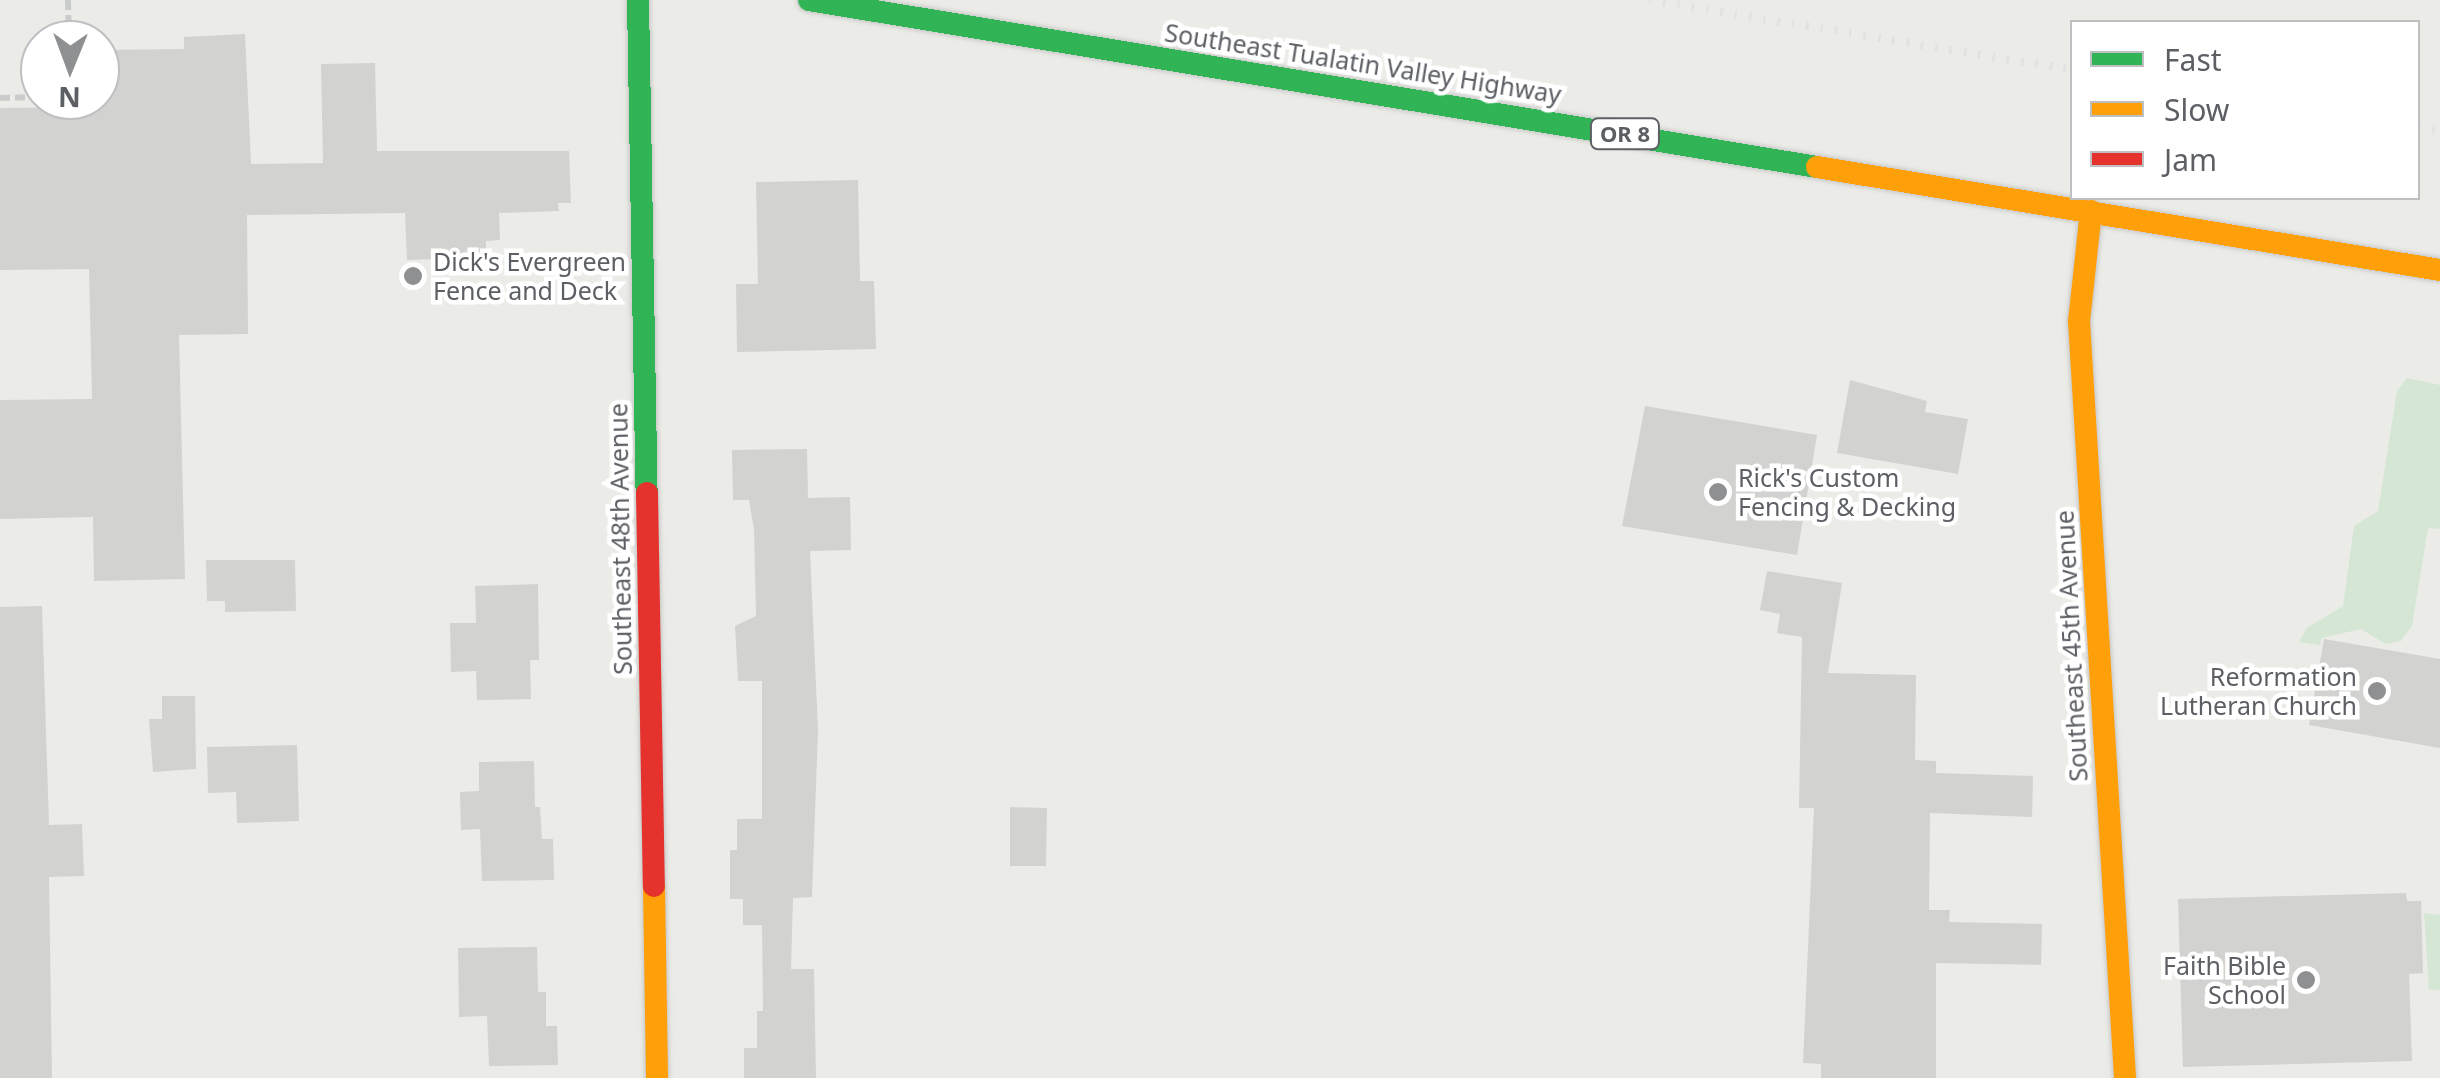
<!DOCTYPE html>
<html>
<head>
<meta charset="utf-8">
<style>
	body { margin:0 }
	#map { position:relative; width:2440px; height:1078px; overflow:hidden; background:#ebebe7; font-family:"Noto Sans",sans-serif }
	div>[style] { position:absolute }
	.green>* { inset:0; background:#d5e7d4 }
	.building>* { inset:0; background:#d2d2d0 }
	.path>* { height:6px; margin-top:-3px; transform-origin:0; background:repeating-linear-gradient(90deg,#c9cccb 0 10px,transparent 0 15px) }
	.roads { filter:drop-shadow(0 0 2px #c7c7c7) drop-shadow(0 0 2px #c7c7c7) }
	.fast>* { height:22px; margin:-11px; padding:0 11px; transform-origin:11px; border-radius:11px; background:#30b455 }
	.slow>* { height:22px; margin:-11px; padding:0 11px; transform-origin:11px; border-radius:11px; background:#ff9f0a }
	.jam>* { height:22px; margin:-11px; padding:0 11px; transform-origin:11px; border-radius:11px; background:#e5322d }
	.rail>* { height:8px; margin-top:-4px; transform-origin:0; background:repeating-linear-gradient(90deg,#e2e2e2 0 2.5px,transparent 0 14.5px) }
	.dots>* { width:28px; height:28px; translate:-50% -50%; box-sizing:border-box; border:5px solid #fff; border-radius:50% }
	span { translate:-50% -50%; white-space:nowrap; text-align:center; line-height:1.15; -webkit-text-stroke:9px #fff; paint-order:stroke }
	.shield-label span { padding:2px 8px; background:#fff; border:2px solid; border-radius:8px; -webkit-text-stroke-width:0 }
	.shield-label { font-size:22px; color:#5c5f64; font-weight:700 }
	.street-label { font-size:25px; color:#5c5f64 }
	.poi-label { font-size:25px; color:#5c5f64 }
	.left { translate:0 -50%; text-align:left }
	.right { translate:-100% -50%; text-align:right }
	.legend { position:absolute; left:2070px; top:20px; width:350px; height:180px; box-sizing:border-box; background:#fff; border:2px solid #bebfc1; margin:0; padding:12px 18px; list-style:none; font-size:30px; color:#5c5f64 }
	.legend li { display:flex; align-items:center; gap:20px; height:50px }
	.legend b { width:50px; border:2px solid #bebfc1 }
	.north { position:absolute; left:20px; top:20px; width:100px; height:100px; box-sizing:border-box; background:#fff; border:2px solid #bebfc1; border-radius:50%; rotate:181deg; font-size:28px; font-weight:700; line-height:40px; text-align:center; color:#5c5f64 }
	.north::after { content:''; display:block; margin:auto; width:35px; height:45px; background:#8e9092; clip-path:polygon(50% 0,100% 100%,50% 72%,0 100%) }
</style>
</head>
<body>
<div id="map">
	<div class="green">
		<i style="clip-path:polygon(2407px 378px,2440px 385px,2440px 529px,2428px 528px,2412px 626px,2401px 641px,2386px 644px,2361px 629px,2322px 638px,2320px 645px,2299px 642px,2307px 628px,2343px 606px,2354px 526px,2378px 511px,2397px 391px)"></i>
		<i style="clip-path:polygon(2424px 913px,2440px 915px,2440px 990px,2429px 990px)"></i>
	</div>
	<div class="building">
		<i style="clip-path:polygon(245px 34px,251px 164px,323px 163px,321px 64px,375px 63px,377px 151px,569px 151px,571px 203px,558px 203px,559px 211px,499px 213px,500px 240px,486px 241px,486px 257px,407px 260px,405px 213px,247px 215px,248px 334px,179px 335px,185px 579px,94px 581px,93px 517px,0 519px,0 400px,92px 399px,89px 269px,0 270px,0 108px,87px 107px,87px 100px,100px 100px,100px 50px,184px 49px,184px 37px)"></i>
		<i style="clip-path:polygon(858px 180px,860px 281px,874px 281px,876px 349px,737px 352px,736px 284px,758px 284px,756px 182px)"></i>
		<i style="clip-path:polygon(1850px 380px,1927px 401px,1925px 412px,1968px 419px,1958px 474px,1837px 453px)"></i>
		<i style="clip-path:polygon(1645px 406px,1817px 435px,1797px 555px,1622px 526px)"></i>
		<i style="clip-path:polygon(807px 449px,808px 498px,850px 497px,851px 550px,810px 551px,818px 730px,812px 897px,793px 898px,791px 969px,814px 969px,816px 1078px,744px 1078px,744px 1048px,757px 1048px,757px 1011px,763px 1011px,762px 925px,743px 925px,743px 899px,730px 899px,730px 850px,737px 850px,737px 819px,762px 819px,762px 681px,738px 681px,735px 626px,756px 616px,754px 529px,749px 500px,733px 500px,732px 450px)"></i>
		<i style="clip-path:polygon(206px 560px,295px 560px,296px 611px,225px 612px,225px 601px,207px 601px)"></i>
		<i style="clip-path:polygon(1767px 571px,1842px 583px,1828px 673px,1916px 675px,1915px 760px,1936px 761px,1936px 773px,2033px 776px,2032px 817px,1930px 813px,1929px 910px,1950px 910px,1949px 922px,2042px 924px,2041px 965px,1936px 963px,1936px 1078px,1821px 1078px,1821px 1064px,1803px 1063px,1814px 808px,1799px 808px,1802px 637px,1777px 633px,1780px 614px,1760px 610px)"></i>
		<i style="clip-path:polygon(538px 584px,539px 660px,530px 660px,531px 699px,477px 700px,476px 671px,451px 672px,450px 623px,476px 623px,475px 586px)"></i>
		<i style="clip-path:polygon(42px 606px,49px 825px,82px 824px,84px 876px,49px 877px,52px 1078px,0 1078px,0 607px)"></i>
		<i style="clip-path:polygon(2324px 639px,2440px 659px,2440px 748px,2309px 725px)"></i>
		<i style="clip-path:polygon(162px 696px,195px 696px,196px 769px,153px 772px,149px 719px,162px 719px)"></i>
		<i style="clip-path:polygon(297px 745px,299px 821px,237px 823px,236px 792px,208px 793px,207px 747px)"></i>
		<i style="clip-path:polygon(534px 761px,535px 807px,540px 807px,542px 839px,553px 839px,554px 880px,482px 881px,480px 829px,461px 830px,460px 792px,479px 791px,479px 762px)"></i>
		<i style="clip-path:polygon(1010px 807px,1047px 808px,1046px 866px,1010px 866px)"></i>
		<i style="clip-path:polygon(2406px 893px,2407px 901px,2421px 901px,2423px 973px,2409px 974px,2412px 1061px,2183px 1067px,2178px 899px)"></i>
		<i style="clip-path:polygon(537px 947px,538px 992px,546px 992px,546px 1026px,557px 1026px,558px 1065px,489px 1066px,487px 1016px,459px 1017px,458px 948px)"></i>
	</div>
	<div class="path">
		<i style="left:68px;top:0;width:40px;rotate:88.6deg"></i>
		<i style="left:0;top:98px;width:40px;rotate:-1.4deg"></i>
	</div>
	<div class="roads">
		<div class="fast">
			<i style="left:638px;top:0;width:493px;rotate:89deg"></i>
			<i style="left:809px;top:0;width:1022px;rotate:9.41deg"></i>
		</div>
		<div class="slow">
			<i style="left:1817px;top:167px;width:631px;rotate:9.39deg"></i>
			<i style="left:2091px;top:211px;width:111px;rotate:96.2deg"></i>
			<i style="left:2079px;top:321px;width:758px;rotate:86.52deg"></i>
			<i style="left:654px;top:886px;width:192px;rotate:89.1deg"></i>
		</div>
		<div class="jam">
			<i style="left:647px;top:493px;width:393px;rotate:89deg"></i>
		</div>
	</div>
	<div class="rail">
		<i style="left:1649px;top:0;width:429px;rotate:9.4deg"></i>
		<i style="left:2418px;top:127px;width:22px;rotate:10deg"></i>
	</div>
	<div class="dots">
		<i style="left:413px;top:276px;background:#8e9092"></i>
		<i style="left:1718px;top:492px;background:#8e9092"></i>
		<i style="left:2377px;top:691px;background:#8e9092"></i>
		<i style="left:2306px;top:980px;background:#8e9092"></i>
	</div>
	<div class="shield-label">
		<span style="left:1625px;top:134px">OR 8</span>
	</div>
	<div class="street-label">
		<span style="left:1363px;top:63px;rotate:9deg">Southeast Tualatin Valley Highway</span>
		<span style="left:620px;top:539px;rotate:-91deg">Southeast 48th Avenue</span>
		<span style="left:2071px;top:646px;rotate:-93deg">Southeast 45th Avenue</span>
	</div>
	<div class="poi-label">
		<span class="left" style="left:433px;top:276px">Dick's Evergreen<br>Fence and Deck</span>
		<span class="left" style="left:1738px;top:492px">Rick's Custom<br>Fencing &amp; Decking</span>
		<span class="right" style="left:2357px;top:691px">Reformation<br>Lutheran Church</span>
		<span class="right" style="left:2286px;top:980px">Faith Bible<br>School</span>
	</div>
	<ul class="legend">
	<li><b style="height:12px;background:#30b455"></b>Fast</li>
	<li><b style="height:12px;background:#ff9f0a"></b>Slow</li>
	<li><b style="height:12px;background:#e5322d"></b>Jam</li>
	</ul>
	<div class="north">N</div>
</div>
</body>
</html>
